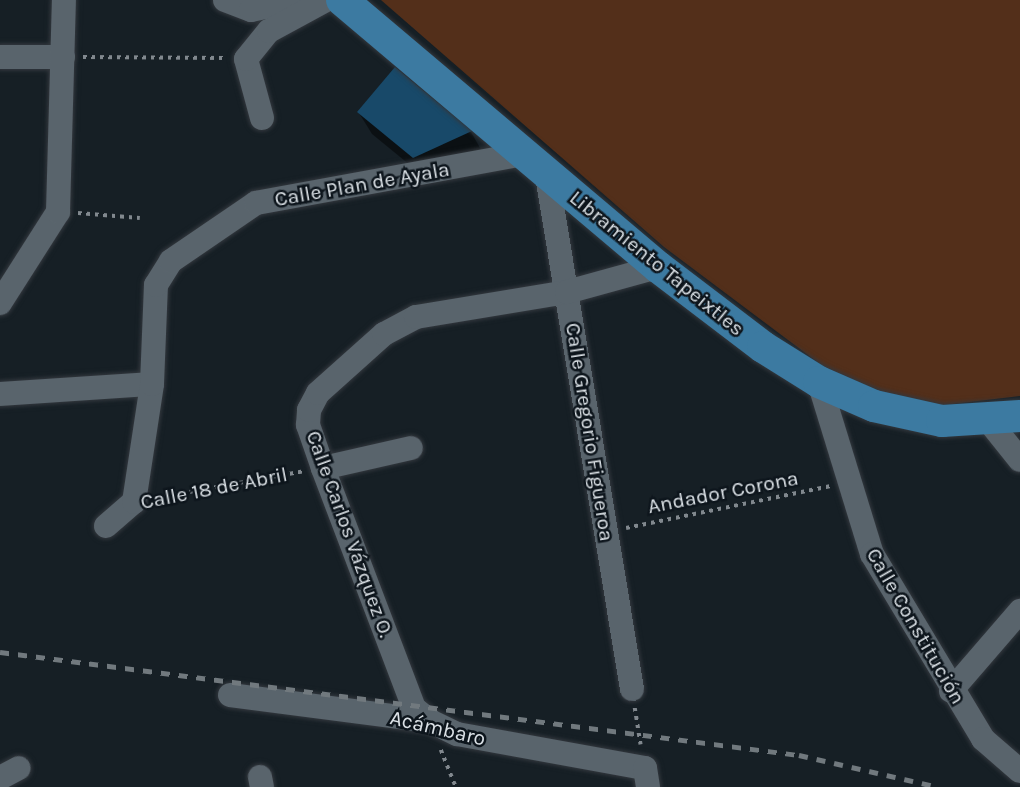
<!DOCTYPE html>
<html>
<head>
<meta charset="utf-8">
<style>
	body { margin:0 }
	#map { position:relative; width:1020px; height:787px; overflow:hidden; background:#161f25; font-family:Karla,sans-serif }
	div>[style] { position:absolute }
	.green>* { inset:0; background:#532f1a }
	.shadow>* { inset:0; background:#0007 }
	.building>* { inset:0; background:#184969 }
	.path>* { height:3.5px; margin-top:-1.75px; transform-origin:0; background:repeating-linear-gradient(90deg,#81888e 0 3.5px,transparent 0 8.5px) }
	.roads { filter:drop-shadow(0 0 2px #33383e) drop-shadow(0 0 2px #33383e) }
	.minor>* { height:24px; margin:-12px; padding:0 12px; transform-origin:12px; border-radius:12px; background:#59646c }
	.major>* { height:32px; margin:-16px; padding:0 16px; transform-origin:16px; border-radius:16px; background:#3c7aa1 }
	.rail>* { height:5px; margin-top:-2.5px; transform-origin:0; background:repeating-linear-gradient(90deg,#71797e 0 9px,transparent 0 18px) }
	span { translate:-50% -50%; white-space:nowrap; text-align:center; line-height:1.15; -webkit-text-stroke:5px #0d151c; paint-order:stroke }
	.street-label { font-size:21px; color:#dbe1e6 }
</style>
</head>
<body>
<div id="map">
	<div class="green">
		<i style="clip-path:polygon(381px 0,1020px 0,1020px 396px,936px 406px,879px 395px,828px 370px,664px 247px)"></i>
	</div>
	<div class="shadow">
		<i style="clip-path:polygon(395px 70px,471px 132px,483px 153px,427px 179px,372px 134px,359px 113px)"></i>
	</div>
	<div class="building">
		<i style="clip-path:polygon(395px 67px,472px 131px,413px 158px,357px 112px)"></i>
	</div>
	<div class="path">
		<i style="left:83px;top:57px;width:143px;rotate:0.4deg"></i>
		<i style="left:78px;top:213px;width:62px;rotate:4.6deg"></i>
		<i style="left:156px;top:498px;width:150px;rotate:-10.3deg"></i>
		<i style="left:626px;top:528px;width:209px;rotate:-11.6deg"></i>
		<i style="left:635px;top:708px;width:37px;rotate:81deg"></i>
		<i style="left:441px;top:750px;width:40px;rotate:68deg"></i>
	</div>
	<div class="roads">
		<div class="minor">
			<i style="left:225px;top:0;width:28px;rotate:21deg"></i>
			<i style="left:251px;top:10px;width:49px;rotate:-11.8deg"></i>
			<i style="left:0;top:57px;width:63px"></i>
			<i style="left:262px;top:118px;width:61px;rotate:-105.2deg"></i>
			<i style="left:246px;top:59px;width:36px;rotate:-51deg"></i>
			<i style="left:269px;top:31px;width:65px;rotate:-28.5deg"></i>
			<i style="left:547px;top:176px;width:520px;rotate:80.59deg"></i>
			<i style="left:0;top:303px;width:108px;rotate:-57.5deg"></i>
			<i style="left:58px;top:212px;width:212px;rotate:-88.4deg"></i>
			<i style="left:819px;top:382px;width:180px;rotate:72.9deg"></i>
			<i style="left:872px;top:554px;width:216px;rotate:59deg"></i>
			<i style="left:983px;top:739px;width:49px;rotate:40.9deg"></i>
			<i style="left:0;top:394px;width:152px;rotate:-3.8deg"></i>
			<i style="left:988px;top:420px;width:51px;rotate:51.3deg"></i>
			<i style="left:323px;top:468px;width:90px;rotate:-12.8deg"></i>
			<i style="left:106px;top:526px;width:37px;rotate:-41deg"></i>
			<i style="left:134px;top:502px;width:119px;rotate:-81.3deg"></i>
			<i style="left:152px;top:384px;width:99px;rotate:-87.7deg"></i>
			<i style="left:156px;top:285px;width:28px;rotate:-58deg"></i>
			<i style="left:171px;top:261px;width:103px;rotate:-34.3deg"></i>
			<i style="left:256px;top:203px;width:270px;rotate:-10.4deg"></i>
			<i style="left:951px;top:691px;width:106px;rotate:-49.2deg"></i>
			<i style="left:230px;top:695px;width:202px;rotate:7.4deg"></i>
			<i style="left:430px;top:721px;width:30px;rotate:26deg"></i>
			<i style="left:457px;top:734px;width:191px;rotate:10.3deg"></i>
			<i style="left:645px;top:768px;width:19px;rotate:81deg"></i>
			<i style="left:430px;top:721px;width:21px;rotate:-141deg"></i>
			<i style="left:414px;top:708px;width:257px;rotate:-110.8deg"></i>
			<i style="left:323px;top:468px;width:46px;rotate:-109.2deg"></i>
			<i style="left:308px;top:425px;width:15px;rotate:-86deg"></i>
			<i style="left:309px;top:410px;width:19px;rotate:-62deg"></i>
			<i style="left:318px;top:393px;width:89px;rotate:-41.8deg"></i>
			<i style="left:384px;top:334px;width:36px;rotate:-28deg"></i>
			<i style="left:416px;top:317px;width:153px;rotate:-9.4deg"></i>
			<i style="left:567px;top:292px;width:94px;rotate:-15.4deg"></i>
			<i style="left:260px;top:777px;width:10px;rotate:79deg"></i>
			<i style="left:0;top:778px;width:21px;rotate:-28deg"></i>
		</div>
		<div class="major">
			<i style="left:342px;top:0;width:414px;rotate:40.2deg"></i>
			<i style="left:658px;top:267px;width:132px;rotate:37.3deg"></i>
			<i style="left:763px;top:347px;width:66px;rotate:32deg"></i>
			<i style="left:819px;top:382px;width:60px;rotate:23.6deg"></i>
			<i style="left:874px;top:406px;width:70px;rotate:12.4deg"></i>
			<i style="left:942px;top:421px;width:78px;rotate:-3.7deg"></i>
		</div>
	</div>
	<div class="rail">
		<i style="left:0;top:652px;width:806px;rotate:7.35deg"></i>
		<i style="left:799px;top:755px;width:144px;rotate:12.9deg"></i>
	</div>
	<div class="street-label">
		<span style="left:362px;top:184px;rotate:-10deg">Calle Plan de Ayala</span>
		<span style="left:657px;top:263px;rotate:39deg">Libramiento Tapeixtles</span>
		<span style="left:590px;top:432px;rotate:81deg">Calle Gregorio Figueroa</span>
		<span style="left:214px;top:488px;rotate:-11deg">Calle 18 de Abril</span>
		<span style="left:723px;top:492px;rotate:-11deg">Andador Corona</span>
		<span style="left:350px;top:534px;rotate:70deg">Calle Carlos Vázquez O.</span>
		<span style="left:916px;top:626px;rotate:60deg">Calle Constitución</span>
		<span style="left:438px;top:728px;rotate:13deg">Acámbaro</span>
	</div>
</div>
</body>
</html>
